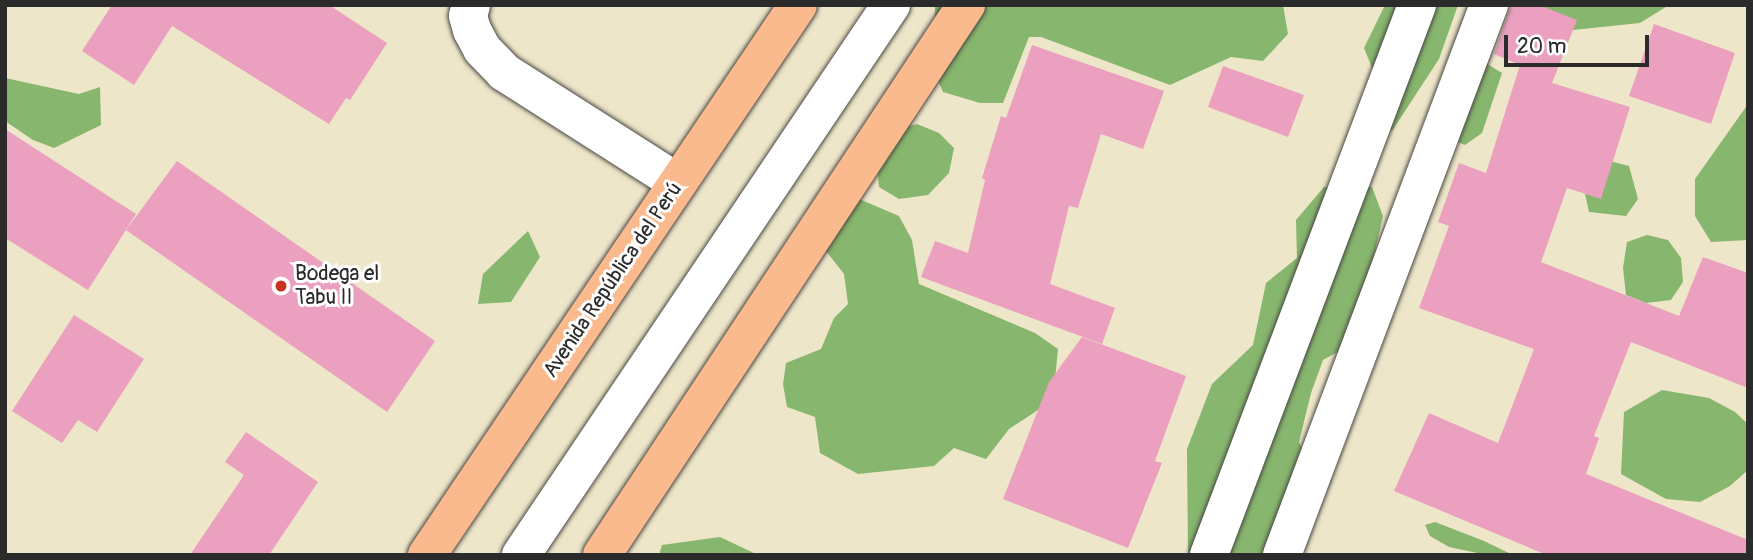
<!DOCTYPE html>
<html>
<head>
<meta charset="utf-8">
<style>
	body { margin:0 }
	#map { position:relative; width:1753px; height:560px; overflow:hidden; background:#eee6c9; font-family:Pangolin,sans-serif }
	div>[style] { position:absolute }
	.forest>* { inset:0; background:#87b66e }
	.building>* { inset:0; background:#eaa0be }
	.roads { filter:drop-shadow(0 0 2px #484743) drop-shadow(0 0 2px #484743) }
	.minor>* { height:38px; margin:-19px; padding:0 19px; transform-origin:19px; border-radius:19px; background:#fff }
	.highway>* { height:38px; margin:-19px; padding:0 19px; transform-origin:19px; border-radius:19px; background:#fbba8d }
	.dots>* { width:19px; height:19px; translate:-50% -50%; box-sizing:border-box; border:4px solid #fff; border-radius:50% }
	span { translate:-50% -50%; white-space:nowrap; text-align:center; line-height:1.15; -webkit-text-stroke:6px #fff; paint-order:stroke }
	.poi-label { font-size:21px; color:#2b2b2b }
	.left { translate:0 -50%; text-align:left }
	.street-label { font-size:21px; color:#2b2b2b }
	.frame { position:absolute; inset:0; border:7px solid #2b2b2b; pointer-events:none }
	.scale { position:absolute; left:1504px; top:35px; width:145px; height:32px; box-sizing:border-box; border:4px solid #2b2b2b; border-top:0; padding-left:9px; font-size:21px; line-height:24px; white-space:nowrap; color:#2b2b2b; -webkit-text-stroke:5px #fff; paint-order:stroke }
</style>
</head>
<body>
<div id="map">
	<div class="forest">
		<i style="clip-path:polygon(935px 5px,1283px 5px,1288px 34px,1263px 61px,1231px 57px,1170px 85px,1041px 37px,1029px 37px,1003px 103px,980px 103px,943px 92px,934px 72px)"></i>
		<i style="clip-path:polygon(1385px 5px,1458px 5px,1439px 59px,1392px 131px,1378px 117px,1383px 95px,1364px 48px)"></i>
		<i style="clip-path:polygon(1538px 5px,1669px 5px,1640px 23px,1573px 30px)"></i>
		<i style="clip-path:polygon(1474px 56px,1502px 73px,1482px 133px,1465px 145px,1450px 139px)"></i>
		<i style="clip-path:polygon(5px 78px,79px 94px,100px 87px,101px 125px,54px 148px,33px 140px,5px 121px)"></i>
		<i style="clip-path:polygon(1748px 104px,1748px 240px,1711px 242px,1695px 216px,1695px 179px)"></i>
		<i style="clip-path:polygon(917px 124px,939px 133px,954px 148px,949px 173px,928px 195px,899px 199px,879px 187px,876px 155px,890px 132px)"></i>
		<i style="clip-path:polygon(1598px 158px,1629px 166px,1638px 199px,1626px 216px,1589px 212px,1583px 185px)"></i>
		<i style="clip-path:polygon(1324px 187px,1372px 187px,1383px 216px,1354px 343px,1323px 360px,1311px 393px,1299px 442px,1317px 484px,1277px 555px,1188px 555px,1187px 449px,1212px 384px,1253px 345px,1266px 283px,1297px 258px,1296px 220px)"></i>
		<i style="clip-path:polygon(852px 196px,899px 216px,912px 240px,919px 284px,1035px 333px,1058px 349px,1053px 400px,1009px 429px,986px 459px,954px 448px,934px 466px,858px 474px,820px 453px,815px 417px,787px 407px,783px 384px,786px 363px,821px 349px,834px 318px,848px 304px,844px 274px,826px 251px)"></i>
		<i style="clip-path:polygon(528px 231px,540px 257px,511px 302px,478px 304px,483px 274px)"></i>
		<i style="clip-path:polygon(1647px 235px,1668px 240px,1681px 258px,1683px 282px,1671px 300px,1646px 303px,1626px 295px,1623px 268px,1627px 242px)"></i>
		<i style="clip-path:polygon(1662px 390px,1709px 398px,1735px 412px,1748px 424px,1748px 470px,1730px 486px,1700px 502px,1666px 499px,1621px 474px,1624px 412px)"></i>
		<i style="clip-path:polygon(1435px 522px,1484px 541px,1513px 555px,1487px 555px,1449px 547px,1430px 536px,1425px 525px)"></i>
		<i style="clip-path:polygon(720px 537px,758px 555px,659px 555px,662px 545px)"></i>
	</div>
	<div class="building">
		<i style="clip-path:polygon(112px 5px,329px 5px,387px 43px,350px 100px,346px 98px,329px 124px,172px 26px,134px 85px,82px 51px)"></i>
		<i style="clip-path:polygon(1511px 5px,1539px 5px,1577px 20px,1552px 83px,1630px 107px,1601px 199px,1567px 188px,1541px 262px,1679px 316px,1703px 257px,1748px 273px,1748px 388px,1631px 342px,1594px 436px,1599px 438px,1586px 474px,1748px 540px,1748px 555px,1547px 555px,1394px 491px,1429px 413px,1498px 443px,1534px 349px,1419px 308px,1449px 226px,1438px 222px,1459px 163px,1486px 173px,1520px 65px,1494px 54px)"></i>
		<i style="clip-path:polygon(1654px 24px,1735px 53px,1711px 124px,1629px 96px)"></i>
		<i style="clip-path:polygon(1032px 45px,1164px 91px,1143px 149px,1101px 134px,1078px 208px,1069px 206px,1050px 284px,1115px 308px,1102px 344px,921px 277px,935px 241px,968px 253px,985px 180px,982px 178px,1001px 116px,1006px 118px)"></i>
		<i style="clip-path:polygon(1223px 66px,1304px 95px,1288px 137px,1208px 107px)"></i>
		<i style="clip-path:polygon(5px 129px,136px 214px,88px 290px,5px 238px)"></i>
		<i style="clip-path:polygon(177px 161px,435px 341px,387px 412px,126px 230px)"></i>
		<i style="clip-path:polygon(74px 315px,144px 359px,97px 432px,78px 420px,62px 443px,12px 411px)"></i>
		<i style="clip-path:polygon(1082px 337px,1186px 376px,1155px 461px,1162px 463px,1128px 548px,1003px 499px,1049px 382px)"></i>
		<i style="clip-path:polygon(246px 432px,318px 482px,269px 555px,190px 555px,244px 475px,225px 462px)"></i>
	</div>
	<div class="roads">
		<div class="minor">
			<i style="left:471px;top:5px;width:11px;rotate:105deg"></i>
			<i style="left:468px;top:16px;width:15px;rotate:74deg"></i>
			<i style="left:472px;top:30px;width:21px;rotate:62deg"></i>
			<i style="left:482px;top:49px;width:32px;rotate:46deg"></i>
			<i style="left:504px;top:72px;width:206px;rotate:32.5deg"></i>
			<i style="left:521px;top:555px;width:663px;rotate:-56.07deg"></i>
			<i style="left:1209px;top:555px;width:588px;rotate:-69.28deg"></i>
			<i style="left:1282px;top:555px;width:588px;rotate:-69.38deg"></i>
		</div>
		<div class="highway">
			<i style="left:427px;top:555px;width:663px;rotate:-56deg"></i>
			<i style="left:602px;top:555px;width:660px;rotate:-56.5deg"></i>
		</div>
	</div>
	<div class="dots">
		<i style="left:281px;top:286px;background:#c8321e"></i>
	</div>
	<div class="poi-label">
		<span class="left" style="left:295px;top:286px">Bodega el<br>Tabu II</span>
	</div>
	<div class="street-label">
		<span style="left:613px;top:280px;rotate:-56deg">Avenida República del Perú</span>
	</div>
	<div class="frame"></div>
	<div class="scale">20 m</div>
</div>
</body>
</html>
